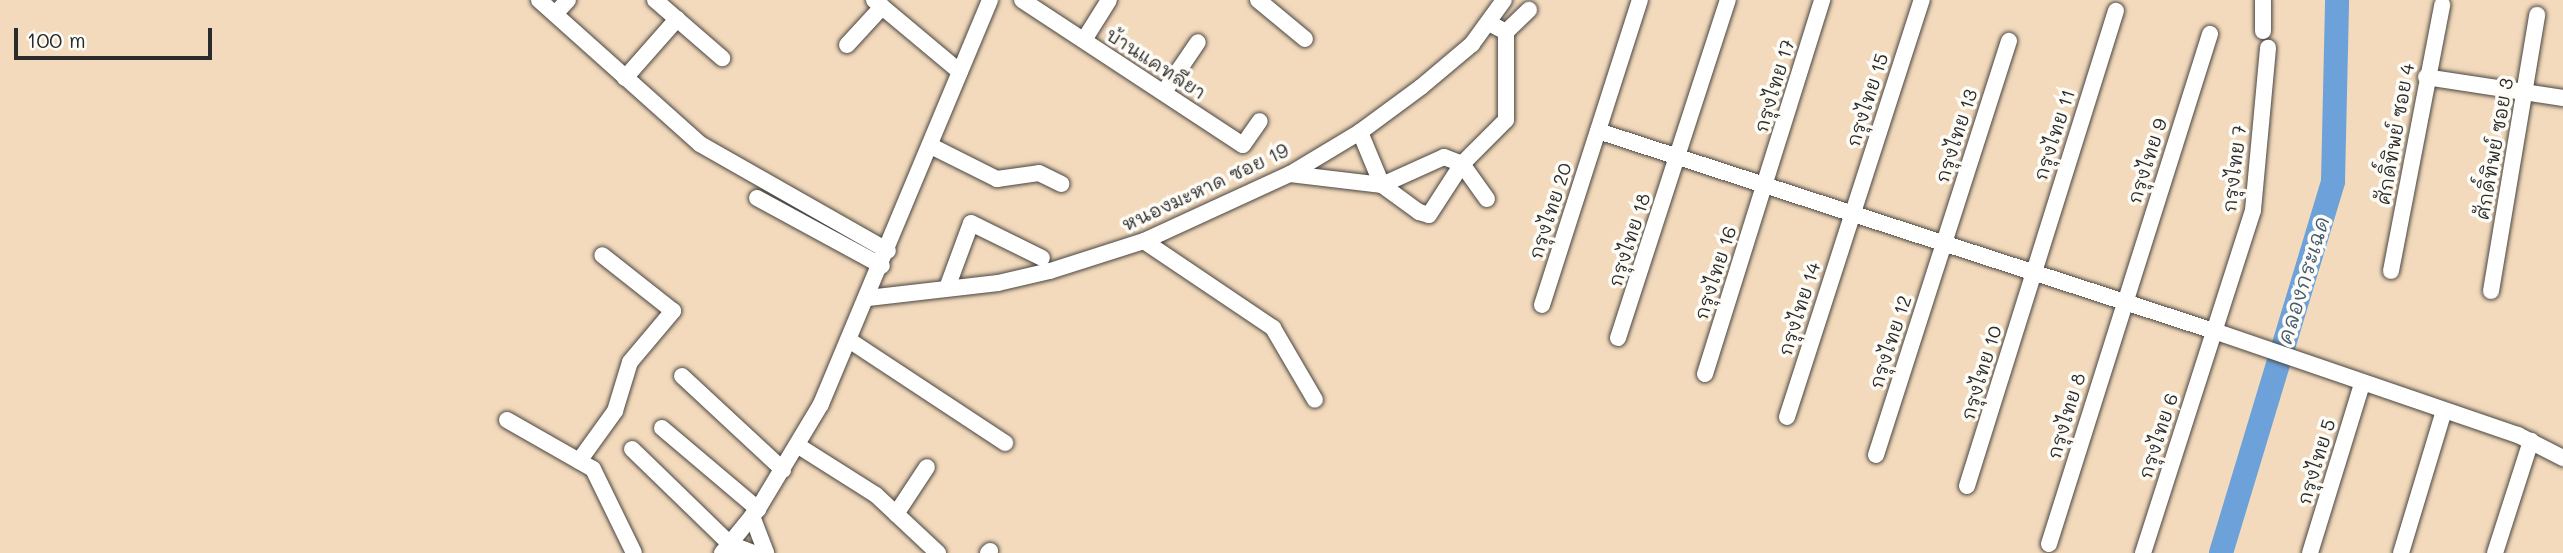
<!DOCTYPE html>
<html>
<head>
<meta charset="utf-8">
<style>
	body { margin:0 }
	#map { position:relative; width:2563px; height:553px; overflow:hidden; background:#f3dabc; font-family:Mali,"Playpen Sans Thai",sans-serif }
	div>[style] { position:absolute }
	.river>* { height:24px; margin:-12px; padding:0 12px; transform-origin:12px; border-radius:12px; background:#6ca2d9 }
	.roads { filter:drop-shadow(0 0 2px #494541) drop-shadow(0 0 2px #494541) }
	.minor>* { height:16px; margin:-8px; padding:0 8px; transform-origin:8px; border-radius:8px; background:#fff }
	span { translate:-50% -50%; white-space:nowrap; text-align:center; line-height:1.15; -webkit-text-stroke:7px #fdfcf7; paint-order:stroke }
	.street-label { font-size:19px; color:#2b2b2b }
	.water-label { font-size:21px; color:#455b71; font-style:italic }
	.scale { position:absolute; left:14px; top:28px; width:198px; height:32px; box-sizing:border-box; border:4px solid #2b2b2b; border-top:0; padding-left:9px; font-size:21px; line-height:24px; white-space:nowrap; color:#2b2b2b; -webkit-text-stroke:5px #fdfcf7; paint-order:stroke }
</style>
</head>
<body>
<div id="map">
	<div class="river">
		<i style="left:2221px;top:553px;width:388px;rotate:-73.2deg"></i>
		<i style="left:2333px;top:181px;width:181px;rotate:-88.7deg"></i>
	</div>
	<div class="roads">
		<div class="minor">
			<i style="left:539px;top:0;width:216px;rotate:41.8deg"></i>
			<i style="left:700px;top:144px;width:216px;rotate:29.6deg"></i>
			<i style="left:655px;top:0;width:89px;rotate:40.9deg"></i>
			<i style="left:874px;top:0;width:112px;rotate:39.9deg"></i>
			<i style="left:1022px;top:0;width:264px;rotate:33.3deg"></i>
			<i style="left:1243px;top:145px;width:29px;rotate:-55deg"></i>
			<i style="left:1258px;top:0;width:61px;rotate:39.7deg"></i>
			<i style="left:555px;top:14px;width:19px;rotate:-47deg"></i>
			<i style="left:2263px;top:31px;width:31px;rotate:-90deg"></i>
			<i style="left:1506px;top:32px;width:32px;rotate:-44deg"></i>
			<i style="left:1084px;top:40px;width:47px;rotate:-58deg"></i>
			<i style="left:847px;top:45px;width:52px;rotate:-47.4deg"></i>
			<i style="left:2426px;top:77px;width:139px;rotate:8.7deg"></i>
			<i style="left:625px;top:78px;width:79px;rotate:-48.6deg"></i>
			<i style="left:1164px;top:92px;width:60px;rotate:-55.8deg"></i>
			<i style="left:1598px;top:131px;width:648px;rotate:17.99deg"></i>
			<i style="left:2214px;top:331px;width:321px;rotate:18.9deg"></i>
			<i style="left:2518px;top:435px;width:51px;rotate:27.1deg"></i>
			<i style="left:1360px;top:132px;width:57px;rotate:67.5deg"></i>
			<i style="left:1382px;top:185px;width:46px;rotate:36.1deg"></i>
			<i style="left:1419px;top:212px;width:10px;rotate:17deg"></i>
			<i style="left:1429px;top:215px;width:61px;rotate:-57.1deg"></i>
			<i style="left:1462px;top:164px;width:43px;rotate:54.5deg"></i>
			<i style="left:931px;top:146px;width:74px;rotate:26.6deg"></i>
			<i style="left:997px;top:179px;width:42px;rotate:-8.1deg"></i>
			<i style="left:1039px;top:173px;width:25px;rotate:26deg"></i>
			<i style="left:1290px;top:174px;width:93px;rotate:6.8deg"></i>
			<i style="left:1382px;top:185px;width:68px;rotate:-24.3deg"></i>
			<i style="left:1444px;top:157px;width:19px;rotate:21deg"></i>
			<i style="left:1462px;top:164px;width:62px;rotate:-45deg"></i>
			<i style="left:1506px;top:120px;width:88px;rotate:-90deg"></i>
			<i style="left:1506px;top:32px;width:19px;rotate:-152deg"></i>
			<i style="left:757px;top:198px;width:142px;rotate:28.5deg"></i>
			<i style="left:1144px;top:241px;width:156px;rotate:34deg"></i>
			<i style="left:1273px;top:328px;width:83px;rotate:59.7deg"></i>
			<i style="left:2391px;top:271px;width:271px;rotate:-79.1deg"></i>
			<i style="left:947px;top:288px;width:69px;rotate:-69.7deg"></i>
			<i style="left:971px;top:223px;width:79px;rotate:26.2deg"></i>
			<i style="left:2491px;top:291px;width:280px;rotate:-80.5deg"></i>
			<i style="left:868px;top:298px;width:131px;rotate:-6.6deg"></i>
			<i style="left:998px;top:283px;width:53px;rotate:-13deg"></i>
			<i style="left:1050px;top:271px;width:99px;rotate:-17.7deg"></i>
			<i style="left:1144px;top:241px;width:161px;rotate:-24.7deg"></i>
			<i style="left:1290px;top:174px;width:82px;rotate:-31deg"></i>
			<i style="left:1360px;top:132px;width:76px;rotate:-36.4deg"></i>
			<i style="left:1421px;top:87px;width:67px;rotate:-40.1deg"></i>
			<i style="left:1472px;top:44px;width:54px;rotate:-54deg"></i>
			<i style="left:1542px;top:305px;width:320px;rotate:-72.2deg"></i>
			<i style="left:1618px;top:338px;width:355px;rotate:-72deg"></i>
			<i style="left:849px;top:340px;width:187px;rotate:33.4deg"></i>
			<i style="left:1705px;top:374px;width:392px;rotate:-72.6deg"></i>
			<i style="left:682px;top:376px;width:138px;rotate:42.9deg"></i>
			<i style="left:1787px;top:417px;width:438px;rotate:-72.1deg"></i>
			<i style="left:507px;top:420px;width:99px;rotate:29.7deg"></i>
			<i style="left:593px;top:469px;width:93px;rotate:64deg"></i>
			<i style="left:662px;top:428px;width:126px;rotate:40.2deg"></i>
			<i style="left:797px;top:445px;width:93px;rotate:32.3deg"></i>
			<i style="left:876px;top:495px;width:85px;rotate:43.1deg"></i>
			<i style="left:632px;top:449px;width:136px;rotate:44.1deg"></i>
			<i style="left:730px;top:544px;width:25px;rotate:21deg"></i>
			<i style="left:1876px;top:455px;width:435px;rotate:-72.2deg"></i>
			<i style="left:579px;top:461px;width:62px;rotate:-54.2deg"></i>
			<i style="left:615px;top:411px;width:51px;rotate:-73deg"></i>
			<i style="left:630px;top:362px;width:67px;rotate:-49.9deg"></i>
			<i style="left:673px;top:311px;width:90px;rotate:-141.7deg"></i>
			<i style="left:1967px;top:486px;width:498px;rotate:-72.6deg"></i>
			<i style="left:896px;top:514px;width:56px;rotate:-56.6deg"></i>
			<i style="left:752px;top:516px;width:40px;rotate:69deg"></i>
			<i style="left:2049px;top:544px;width:535px;rotate:-72.48deg"></i>
			<i style="left:722px;top:553px;width:57px;rotate:-50.7deg"></i>
			<i style="left:758px;top:509px;width:122px;rotate:-59deg"></i>
			<i style="left:821px;top:404px;width:438px;rotate:-67.3deg"></i>
			<i style="left:988px;top:553px;width:3px;rotate:-45deg"></i>
			<i style="left:2143px;top:553px;width:360px;rotate:-72.2deg"></i>
			<i style="left:2253px;top:210px;width:163px;rotate:-84.7deg"></i>
			<i style="left:2310px;top:553px;width:177px;rotate:-72.9deg"></i>
			<i style="left:2401px;top:553px;width:148px;rotate:-73.2deg"></i>
			<i style="left:2495px;top:553px;width:118px;rotate:-72.2deg"></i>
		</div>
	</div>
	<div class="street-label">
		<span style="left:1156px;top:63px;rotate:33deg">บ้านแคทลียา</span>
		<span style="left:1774px;top:86px;rotate:-73deg">กรุงไทย 17</span>
		<span style="left:1867px;top:100px;rotate:-72deg">กรุงไทย 15</span>
		<span style="left:2395px;top:134px;rotate:-80deg">ศักดิ์ทิพย์ ซอย 4</span>
		<span style="left:2054px;top:135px;rotate:-72deg">กรุงไทย 11</span>
		<span style="left:1956px;top:136px;rotate:-72deg">กรุงไทย 13</span>
		<span style="left:2494px;top:149px;rotate:-80deg">ศักดิ์ทิพย์ ซอย 3</span>
		<span style="left:2147px;top:161px;rotate:-72deg">กรุงไทย 9</span>
		<span style="left:2234px;top:169px;rotate:-83deg">กรุงไทย 7</span>
		<span style="left:1205px;top:187px;rotate:-25deg">หนองมะหาด ซอย 19</span>
		<span style="left:1550px;top:211px;rotate:-72deg">กรุงไทย 20</span>
		<span style="left:1629px;top:240px;rotate:-72deg">กรุงไทย 18</span>
		<span style="left:1715px;top:273px;rotate:-72deg">กรุงไทย 16</span>
		<span style="left:1799px;top:309px;rotate:-72deg">กรุงไทย 14</span>
		<span style="left:1890px;top:342px;rotate:-72deg">กรุงไทย 12</span>
		<span style="left:1981px;top:373px;rotate:-73deg">กรุงไทย 10</span>
		<span style="left:2066px;top:416px;rotate:-73deg">กรุงไทย 8</span>
		<span style="left:2158px;top:436px;rotate:-72deg">กรุงไทย 6</span>
		<span style="left:2316px;top:462px;rotate:-73deg">กรุงไทย 5</span>
	</div>
	<div class="water-label">
		<span style="left:2303px;top:280px;rotate:-73deg">คลองกระเฉด</span>
	</div>
	<div class="scale">100 m</div>
</div>
</body>
</html>
